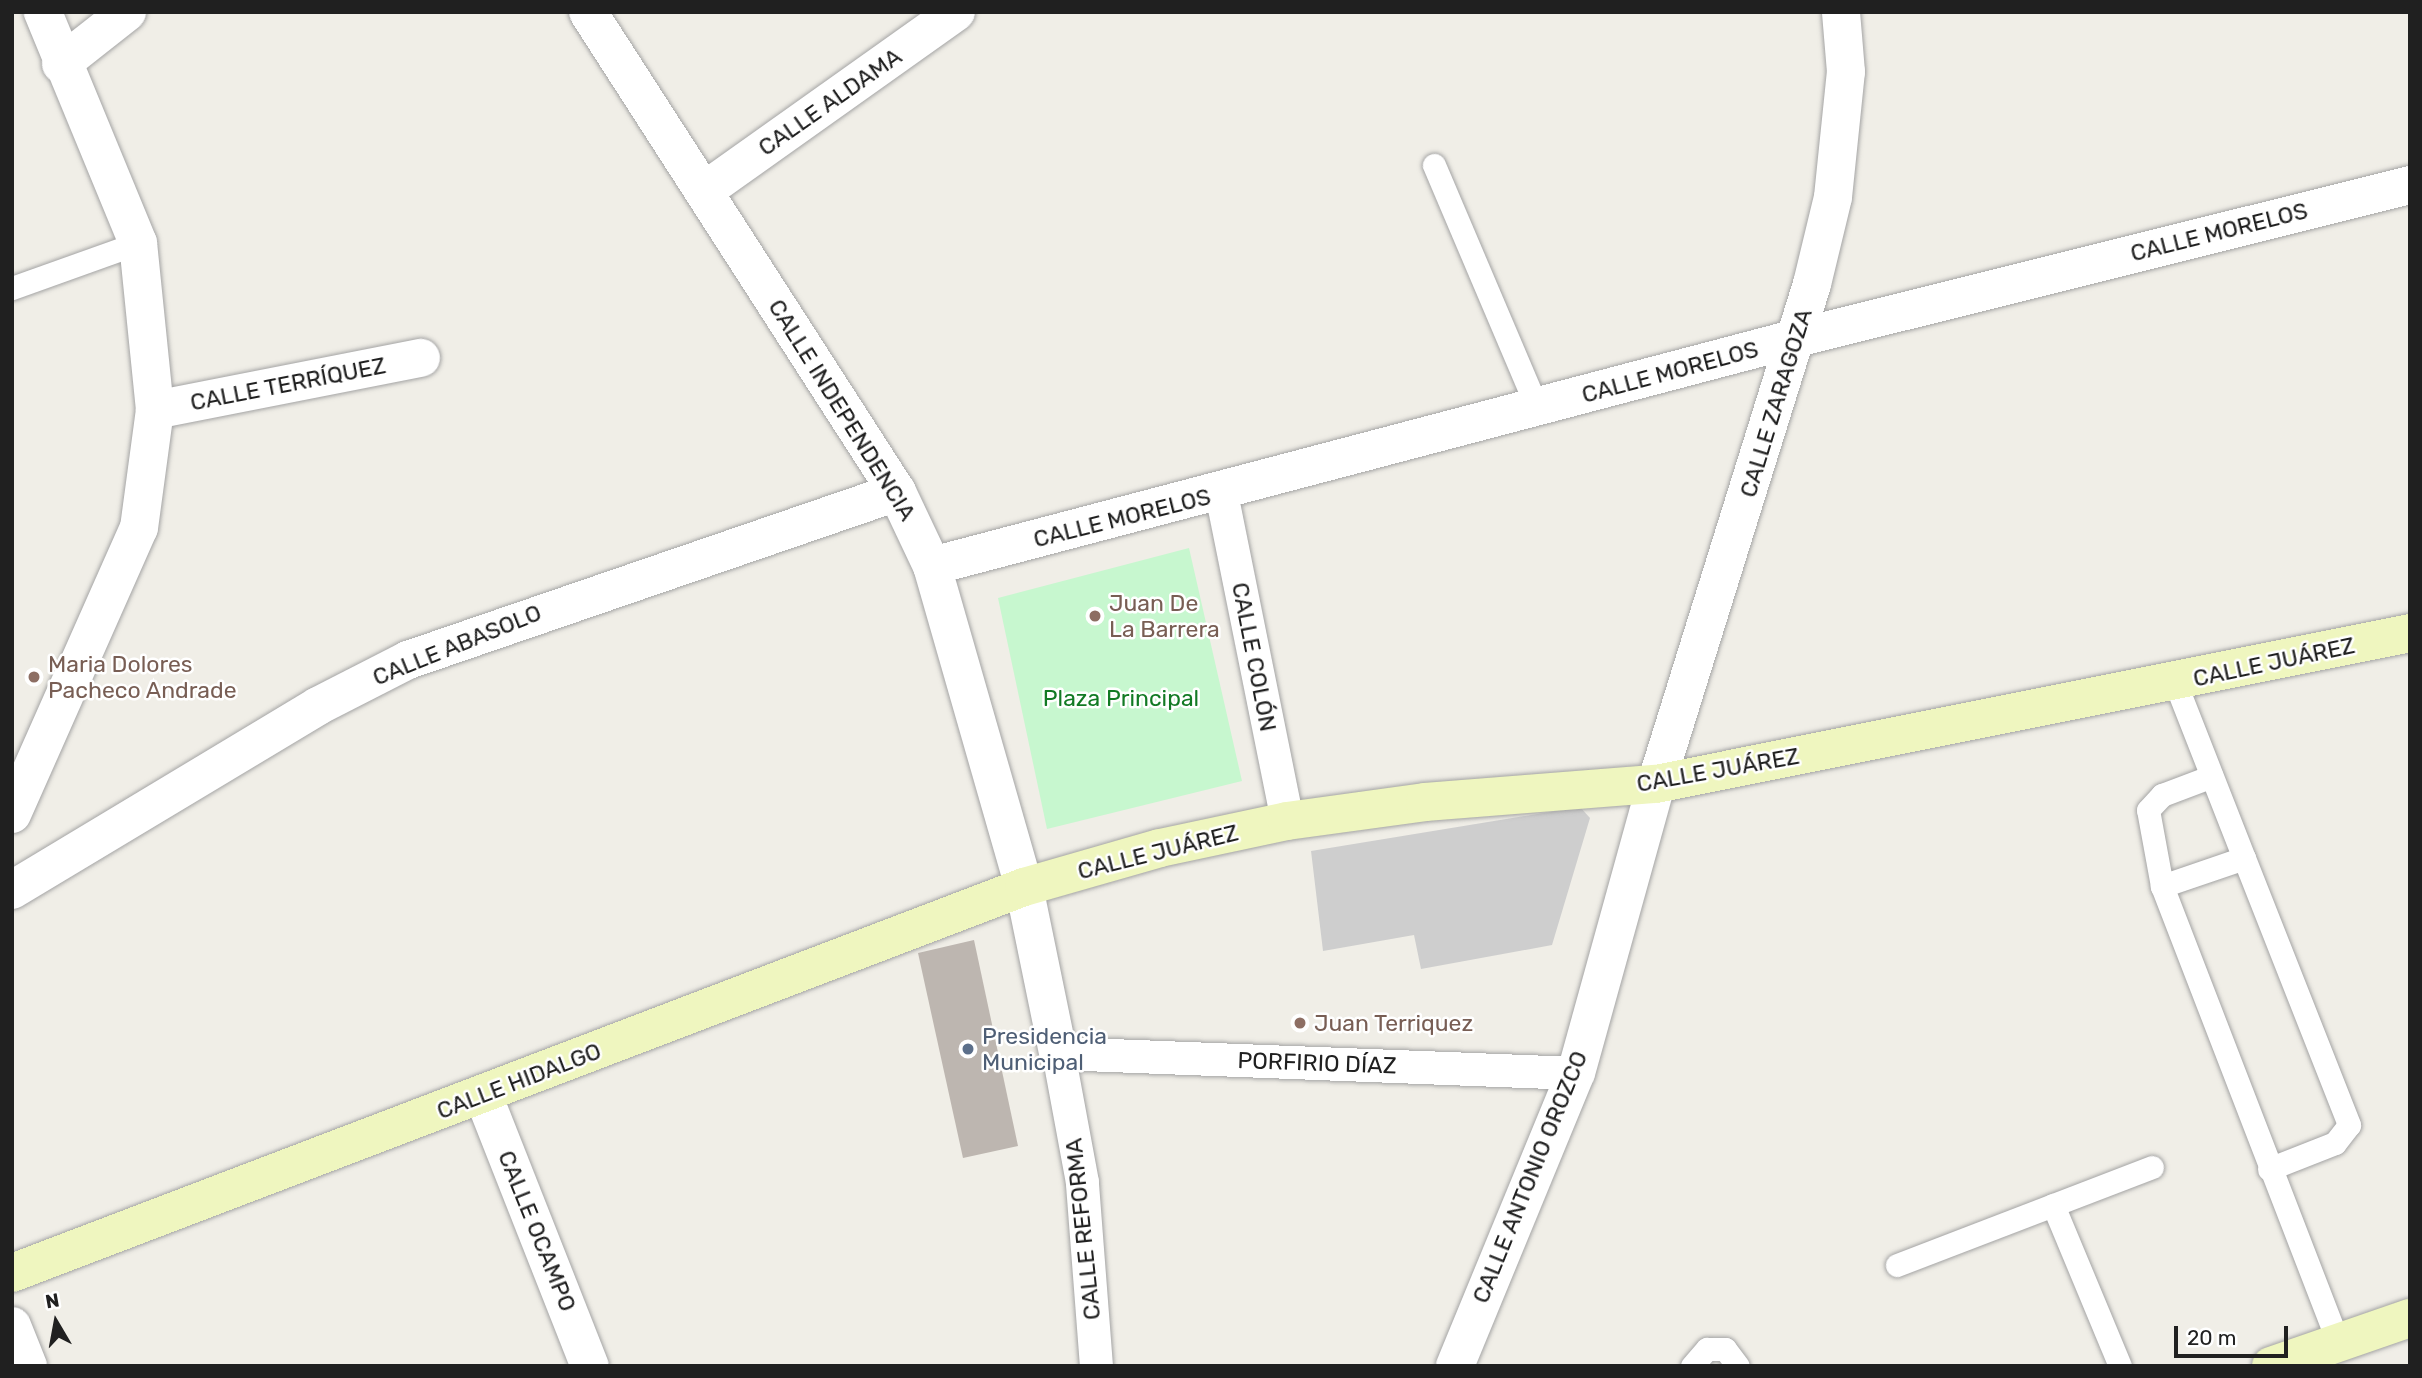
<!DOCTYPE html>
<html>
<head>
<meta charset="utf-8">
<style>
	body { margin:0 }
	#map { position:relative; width:2422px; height:1378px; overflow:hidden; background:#f0eee7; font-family:Rubik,sans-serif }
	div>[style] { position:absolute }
	.religious>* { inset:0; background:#cecece }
	.park>* { inset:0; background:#c7f7cf }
	.building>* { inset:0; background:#bdb6b0 }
	.roads { filter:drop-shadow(0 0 2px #a4a4a4) drop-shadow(0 0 2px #a4a4a4) }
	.service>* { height:23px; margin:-11.5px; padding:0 11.5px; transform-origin:11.5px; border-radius:11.5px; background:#fff }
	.pedestrian>* { height:33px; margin:-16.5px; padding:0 16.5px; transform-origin:16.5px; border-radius:16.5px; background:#fff }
	.minor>* { height:38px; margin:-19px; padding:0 19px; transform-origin:19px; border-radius:19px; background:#fff }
	.tertiary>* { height:38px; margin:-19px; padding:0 19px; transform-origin:19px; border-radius:19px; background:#fff }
	.secondary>* { height:38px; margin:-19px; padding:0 19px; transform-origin:19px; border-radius:19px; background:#eff6bf }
	.dots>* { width:19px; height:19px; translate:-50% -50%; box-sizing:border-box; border:4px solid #fff; border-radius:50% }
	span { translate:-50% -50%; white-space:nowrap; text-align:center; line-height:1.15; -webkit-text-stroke:5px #fff; paint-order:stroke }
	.street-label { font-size:23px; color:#202020 }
	.education-label { font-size:23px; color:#785e54 }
	.left { translate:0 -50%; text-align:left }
	.park-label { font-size:23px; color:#127a24 }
	.service-label { font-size:23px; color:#4e5e75 }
	.frame { position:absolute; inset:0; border:14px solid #202020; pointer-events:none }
	.north { position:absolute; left:21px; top:1287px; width:70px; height:70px; -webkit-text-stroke:5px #fff; paint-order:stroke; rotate:350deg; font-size:19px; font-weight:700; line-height:28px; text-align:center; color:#202020 }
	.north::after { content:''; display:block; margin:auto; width:24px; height:32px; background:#202020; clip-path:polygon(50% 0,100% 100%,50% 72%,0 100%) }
	.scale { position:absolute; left:2174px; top:1326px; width:114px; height:32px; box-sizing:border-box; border:4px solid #202020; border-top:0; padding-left:9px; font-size:21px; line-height:24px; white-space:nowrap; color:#202020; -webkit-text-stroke:5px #fff; paint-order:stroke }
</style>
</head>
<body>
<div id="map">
	<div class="religious">
		<i style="clip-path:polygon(1580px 807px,1590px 818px,1552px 945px,1421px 969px,1414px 935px,1323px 951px,1311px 851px)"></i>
	</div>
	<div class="park">
		<i style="clip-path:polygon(1189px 548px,1242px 781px,1047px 829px,998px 598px)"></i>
	</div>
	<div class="building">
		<i style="clip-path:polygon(974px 940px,1018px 1146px,963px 1158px,918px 953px)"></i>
	</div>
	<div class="roads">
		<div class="service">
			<i style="left:1434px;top:165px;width:264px;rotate:67deg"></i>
			<i style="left:12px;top:288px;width:134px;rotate:-19.7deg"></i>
			<i style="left:2175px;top:682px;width:189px;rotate:68.6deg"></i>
			<i style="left:2244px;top:858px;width:87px;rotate:161.1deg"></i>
			<i style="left:2162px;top:886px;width:489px;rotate:68.9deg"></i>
			<i style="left:2244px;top:858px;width:287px;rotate:68.5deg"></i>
			<i style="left:2349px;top:1125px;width:23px;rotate:128deg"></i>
			<i style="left:2335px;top:1143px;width:71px;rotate:158.5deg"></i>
			<i style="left:2162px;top:886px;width:77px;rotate:-100.4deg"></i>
			<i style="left:2148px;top:810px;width:21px;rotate:-47deg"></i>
			<i style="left:2162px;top:795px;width:53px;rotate:-20.8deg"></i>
			<i style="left:2053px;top:1205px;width:174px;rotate:67.4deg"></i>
			<i style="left:1897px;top:1265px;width:273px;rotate:-21deg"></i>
			<i style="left:1692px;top:1366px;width:23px;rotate:-49deg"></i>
			<i style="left:1707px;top:1349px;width:18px"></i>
			<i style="left:1725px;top:1349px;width:21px;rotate:53deg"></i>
		</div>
		<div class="pedestrian">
			<i style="left:1221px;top:493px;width:335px;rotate:78.6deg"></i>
			<i style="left:1096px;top:1366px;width:185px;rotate:-94.4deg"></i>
			<i style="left:1082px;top:1182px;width:131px;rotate:-100.5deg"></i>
			<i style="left:1058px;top:1053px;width:518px;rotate:2.21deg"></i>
		</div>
		<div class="minor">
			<i style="left:61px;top:64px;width:84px;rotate:-38.2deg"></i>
			<i style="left:704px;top:191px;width:309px;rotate:-35.4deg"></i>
			<i style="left:155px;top:410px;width:271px;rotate:-11.1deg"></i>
			<i style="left:932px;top:566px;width:895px;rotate:-14.77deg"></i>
			<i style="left:1797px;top:338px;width:632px;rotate:-14.01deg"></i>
			<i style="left:12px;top:814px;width:313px;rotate:-66.1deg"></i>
			<i style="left:139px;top:528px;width:119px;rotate:-82.3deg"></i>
			<i style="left:155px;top:410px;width:168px;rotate:-95.8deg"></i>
			<i style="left:138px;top:243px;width:250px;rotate:-112.4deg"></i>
			<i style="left:1024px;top:887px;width:169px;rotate:78.4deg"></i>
			<i style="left:12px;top:890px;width:357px;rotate:-31deg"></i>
			<i style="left:318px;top:706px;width:101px;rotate:-27.1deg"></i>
			<i style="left:408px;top:660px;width:517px;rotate:-18.96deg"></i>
			<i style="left:483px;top:1095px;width:291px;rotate:68.5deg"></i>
			<i style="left:12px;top:1326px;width:43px;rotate:68.2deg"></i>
			<i style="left:1455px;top:1366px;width:317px;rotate:-67.6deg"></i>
			<i style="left:1576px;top:1073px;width:300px;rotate:-74.5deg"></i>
			<i style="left:1656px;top:784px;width:524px;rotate:-72.67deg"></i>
			<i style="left:1812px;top:284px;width:89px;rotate:-76.4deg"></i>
			<i style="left:1833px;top:197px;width:126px;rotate:-84.1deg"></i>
			<i style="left:1846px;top:72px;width:60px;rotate:-94.8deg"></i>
		</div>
		<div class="tertiary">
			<i style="left:588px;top:12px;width:571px;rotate:57.23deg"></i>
			<i style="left:897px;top:492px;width:82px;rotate:64.7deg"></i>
			<i style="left:932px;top:566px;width:334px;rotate:74deg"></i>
		</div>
		<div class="secondary">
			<i style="left:12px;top:1273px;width:1083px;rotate:-20.88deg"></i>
			<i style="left:1024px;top:887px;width:141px;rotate:-16deg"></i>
			<i style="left:1160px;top:848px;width:130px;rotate:-12deg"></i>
			<i style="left:1287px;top:821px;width:139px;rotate:-7.8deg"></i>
			<i style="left:1425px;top:802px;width:232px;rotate:-4.5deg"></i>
			<i style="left:1656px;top:784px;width:769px;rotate:-11.32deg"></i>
			<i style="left:2271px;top:1366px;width:147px;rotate:-19.1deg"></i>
		</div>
	</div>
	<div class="dots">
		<i style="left:1095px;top:616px;background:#8d6e63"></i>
		<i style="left:34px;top:677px;background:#8d6e63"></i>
		<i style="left:1300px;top:1023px;background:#8d6e63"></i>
		<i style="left:968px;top:1049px;background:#5c6f8a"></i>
	</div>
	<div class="street-label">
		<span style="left:830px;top:102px;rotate:-35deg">CALLE ALDAMA</span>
		<span style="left:2219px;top:232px;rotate:-14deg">CALLE MORELOS</span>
		<span style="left:1670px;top:372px;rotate:-15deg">CALLE MORELOS</span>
		<span style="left:288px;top:384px;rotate:-11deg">CALLE TERRÍQUEZ</span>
		<span style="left:1776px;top:403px;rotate:-73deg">CALLE ZARAGOZA</span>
		<span style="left:842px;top:410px;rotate:58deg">CALLE INDEPENDENCIA</span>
		<span style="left:1122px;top:518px;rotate:-14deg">CALLE MORELOS</span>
		<span style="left:457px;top:645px;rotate:-22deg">CALLE ABASOLO</span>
		<span style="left:1254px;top:657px;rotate:79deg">CALLE COLÓN</span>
		<span style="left:2274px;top:662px;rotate:-12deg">CALLE JUÁREZ</span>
		<span style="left:1718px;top:770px;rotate:-10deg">CALLE JUÁREZ</span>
		<span style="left:1158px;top:852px;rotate:-14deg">CALLE JUÁREZ</span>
		<span style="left:1317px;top:1063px;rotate:2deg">PORFIRIO DÍAZ</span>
		<span style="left:519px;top:1081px;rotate:-21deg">CALLE HIDALGO</span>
		<span style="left:1530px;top:1177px;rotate:-68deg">CALLE ANTONIO OROZCO</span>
		<span style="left:1083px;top:1229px;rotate:-96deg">CALLE REFORMA</span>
		<span style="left:537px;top:1231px;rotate:68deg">CALLE OCAMPO</span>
	</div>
	<div class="education-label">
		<span class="left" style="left:1109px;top:616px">Juan De<br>La Barrera</span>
		<span class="left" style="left:48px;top:677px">Maria Dolores<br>Pacheco Andrade</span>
		<span class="left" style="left:1314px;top:1023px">Juan Terriquez</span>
	</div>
	<div class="park-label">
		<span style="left:1121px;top:698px">Plaza Principal</span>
	</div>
	<div class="service-label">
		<span class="left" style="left:982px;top:1049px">Presidencia<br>Municipal</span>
	</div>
	<div class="frame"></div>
	<div class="north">N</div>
	<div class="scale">20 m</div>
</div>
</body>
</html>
